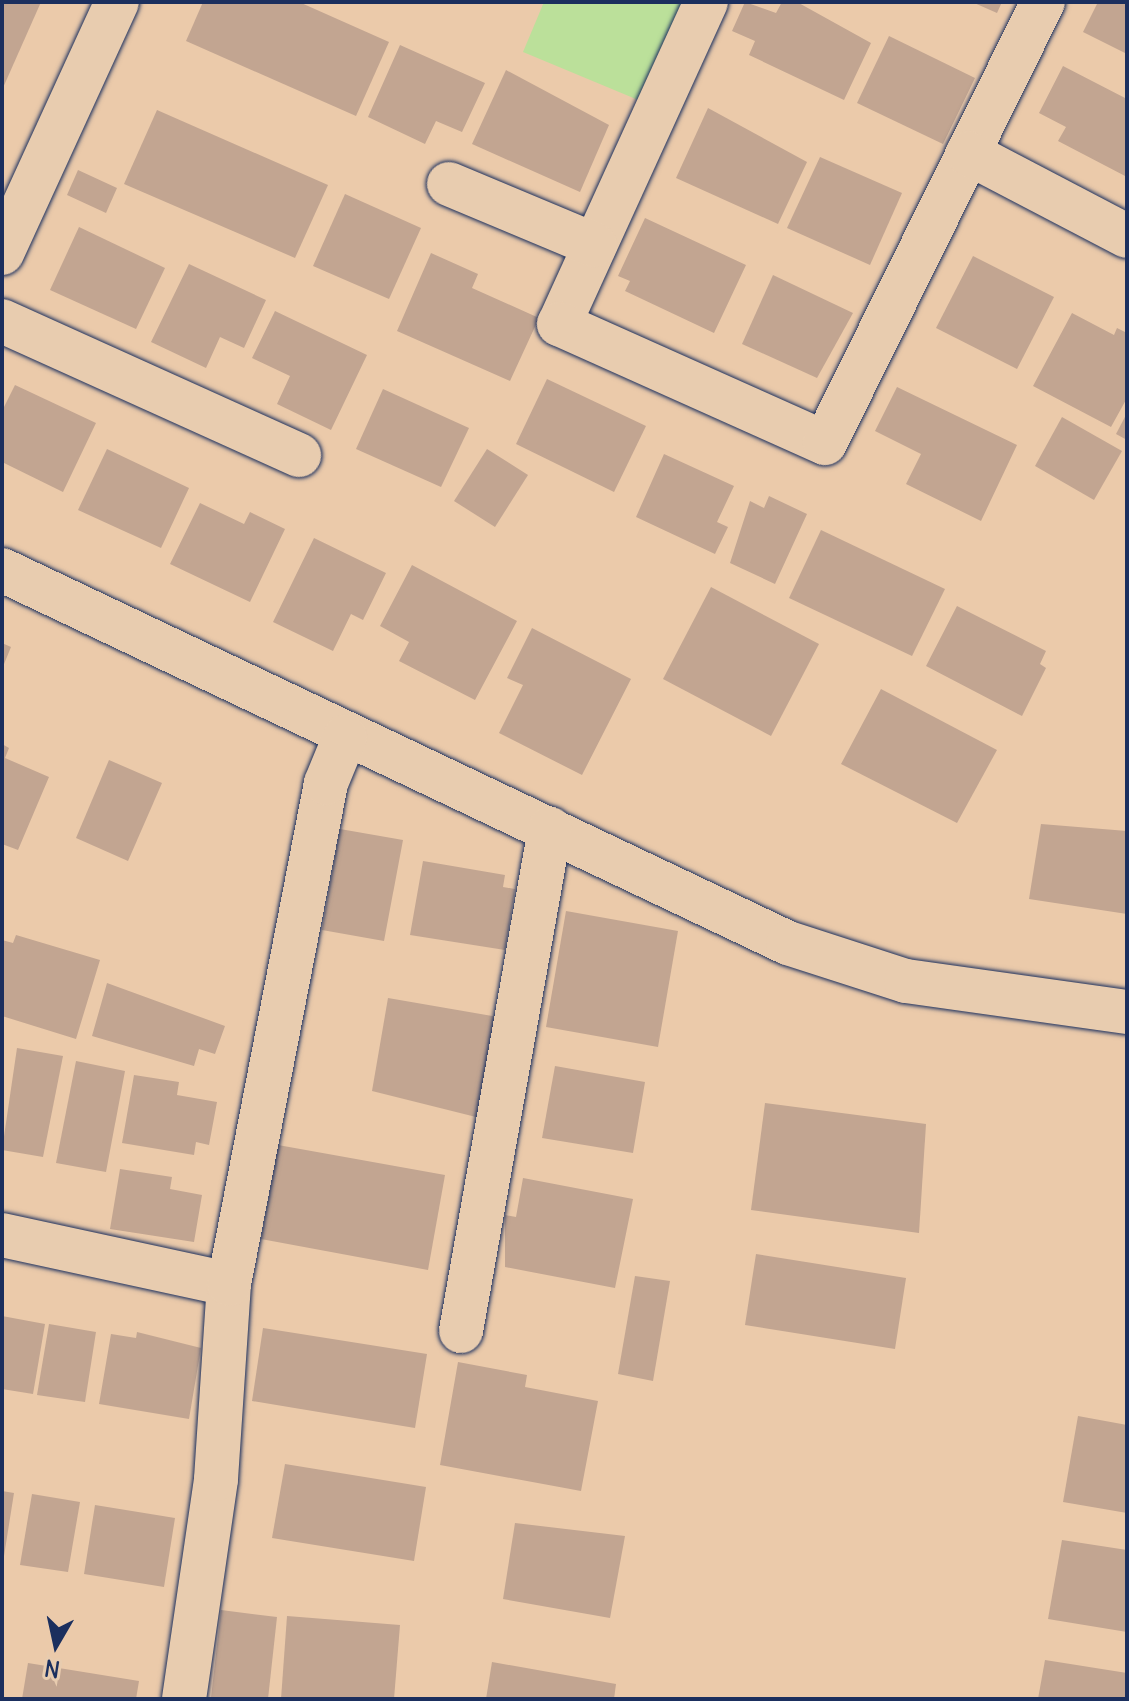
<!DOCTYPE html>
<html>
<head>
<meta charset="utf-8">
<style>
	body { margin:0 }
	#map { position:relative; width:1129px; height:1701px; overflow:hidden; background:#ebcaaa; font-family:Delius,sans-serif }
	div>[style] { position:absolute }
	.green>* { inset:0; background:#bbe09a }
	.building>* { inset:0; background:#c2a591 }
	.roads { filter:drop-shadow(0 0 2px #1b2f5e) drop-shadow(0 0 2px #1b2f5e) }
	.street>* { height:44px; margin:-22px; padding:0 22px; transform-origin:22px; border-radius:22px; background:#e8ccaf }
	span { translate:-50% -50%; white-space:nowrap; text-align:center; line-height:1.15; -webkit-text-stroke:8px #e8ccaf; paint-order:stroke }
	.frame { position:absolute; inset:0; border:4px solid #1b2f5e; pointer-events:none }
	.north { position:absolute; left:16px; top:1605px; width:80px; height:80px; -webkit-text-stroke:6px #e8ccaf; paint-order:stroke; rotate:189deg; font-size:22px; font-weight:700; line-height:32px; text-align:center; color:#1b2f5e }
	.north::after { content:''; display:block; margin:auto; width:28px; height:36px; background:#1b2f5e; clip-path:polygon(50% 0,100% 100%,50% 72%,0 100%) }
</style>
</head>
<body>
<div id="map">
	<div class="green">
		<i style="clip-path:polygon(544px 2px,685px 2px,643px 102px,523px 52px)"></i>
	</div>
	<div class="building">
		<i style="clip-path:polygon(2px 2px,41px 2px,2px 90px)"></i>
		<i style="clip-path:polygon(203px 2px,299px 2px,389px 42px,356px 116px,186px 41px)"></i>
		<i style="clip-path:polygon(745px 2px,776px 13px,782px 2px,797px 2px,871px 43px,844px 100px,749px 55px,755px 41px,732px 31px)"></i>
		<i style="clip-path:polygon(972px 2px,1002px 2px,997px 13px)"></i>
		<i style="clip-path:polygon(1098px 2px,1127px 2px,1127px 54px,1083px 32px)"></i>
		<i style="clip-path:polygon(889px 36px,975px 78px,943px 144px,857px 103px)"></i>
		<i style="clip-path:polygon(400px 45px,485px 83px,462px 132px,436px 121px,425px 144px,368px 117px)"></i>
		<i style="clip-path:polygon(1063px 66px,1127px 99px,1127px 177px,1058px 141px,1066px 127px,1039px 113px)"></i>
		<i style="clip-path:polygon(506px 70px,609px 125px,580px 192px,472px 144px)"></i>
		<i style="clip-path:polygon(708px 108px,807px 162px,778px 224px,676px 178px)"></i>
		<i style="clip-path:polygon(157px 110px,328px 185px,295px 258px,124px 184px)"></i>
		<i style="clip-path:polygon(820px 157px,902px 193px,870px 265px,787px 228px)"></i>
		<i style="clip-path:polygon(78px 170px,117px 188px,106px 213px,67px 195px)"></i>
		<i style="clip-path:polygon(345px 194px,421px 228px,389px 299px,313px 266px)"></i>
		<i style="clip-path:polygon(645px 218px,746px 265px,714px 333px,625px 291px,630px 281px,618px 276px)"></i>
		<i style="clip-path:polygon(79px 227px,165px 268px,136px 329px,50px 290px)"></i>
		<i style="clip-path:polygon(431px 253px,478px 274px,472px 288px,539px 318px,510px 381px,397px 331px)"></i>
		<i style="clip-path:polygon(973px 256px,1054px 297px,1017px 369px,936px 328px)"></i>
		<i style="clip-path:polygon(189px 264px,266px 300px,244px 348px,220px 337px,206px 368px,151px 342px)"></i>
		<i style="clip-path:polygon(773px 275px,853px 313px,817px 378px,742px 344px)"></i>
		<i style="clip-path:polygon(275px 311px,367px 355px,331px 430px,277px 404px,290px 376px,252px 358px)"></i>
		<i style="clip-path:polygon(1072px 313px,1114px 335px,1117px 328px,1127px 333px,1127px 398px,1111px 427px,1033px 386px)"></i>
		<i style="clip-path:polygon(547px 379px,646px 426px,614px 492px,516px 444px)"></i>
		<i style="clip-path:polygon(15px 385px,96px 423px,63px 492px,2px 462px,2px 411px)"></i>
		<i style="clip-path:polygon(897px 387px,1017px 445px,981px 521px,906px 484px,921px 454px,875px 431px)"></i>
		<i style="clip-path:polygon(383px 389px,469px 428px,441px 487px,356px 449px)"></i>
		<i style="clip-path:polygon(1127px 413px,1127px 440px,1116px 434px)"></i>
		<i style="clip-path:polygon(1062px 417px,1122px 451px,1094px 500px,1035px 466px)"></i>
		<i style="clip-path:polygon(107px 449px,189px 488px,161px 548px,78px 510px)"></i>
		<i style="clip-path:polygon(487px 449px,528px 475px,495px 527px,454px 501px)"></i>
		<i style="clip-path:polygon(664px 454px,734px 486px,717px 522px,728px 527px,715px 554px,636px 517px)"></i>
		<i style="clip-path:polygon(769px 496px,807px 514px,775px 584px,730px 563px,750px 501px,764px 508px)"></i>
		<i style="clip-path:polygon(200px 503px,244px 524px,250px 512px,285px 529px,250px 602px,170px 564px)"></i>
		<i style="clip-path:polygon(821px 530px,945px 589px,912px 656px,789px 598px)"></i>
		<i style="clip-path:polygon(314px 538px,386px 573px,363px 620px,351px 614px,333px 651px,273px 622px)"></i>
		<i style="clip-path:polygon(412px 565px,517px 621px,475px 700px,399px 661px,409px 642px,380px 626px)"></i>
		<i style="clip-path:polygon(711px 587px,819px 644px,771px 736px,663px 679px)"></i>
		<i style="clip-path:polygon(957px 606px,1046px 651px,1040px 664px,1046px 668px,1022px 716px,926px 666px)"></i>
		<i style="clip-path:polygon(532px 628px,631px 679px,582px 775px,499px 733px,523px 685px,507px 678px)"></i>
		<i style="clip-path:polygon(2px 643px,11px 647px,2px 669px)"></i>
		<i style="clip-path:polygon(881px 689px,997px 750px,957px 823px,841px 764px)"></i>
		<i style="clip-path:polygon(2px 744px,9px 748px,5px 758px,49px 777px,18px 850px,2px 844px)"></i>
		<i style="clip-path:polygon(109px 760px,162px 783px,128px 861px,76px 838px)"></i>
		<i style="clip-path:polygon(1041px 824px,1127px 831px,1127px 914px,1029px 899px)"></i>
		<i style="clip-path:polygon(340px 829px,403px 840px,384px 941px,322px 930px)"></i>
		<i style="clip-path:polygon(423px 861px,505px 875px,503px 887px,515px 889px,505px 950px,410px 935px)"></i>
		<i style="clip-path:polygon(566px 911px,678px 931px,658px 1047px,546px 1027px)"></i>
		<i style="clip-path:polygon(16px 935px,100px 960px,76px 1039px,2px 1016px,2px 940px,13px 943px)"></i>
		<i style="clip-path:polygon(107px 983px,225px 1026px,215px 1054px,199px 1049px,194px 1066px,92px 1036px)"></i>
		<i style="clip-path:polygon(388px 998px,498px 1017px,480px 1118px,372px 1091px)"></i>
		<i style="clip-path:polygon(17px 1048px,63px 1056px,43px 1157px,2px 1150px)"></i>
		<i style="clip-path:polygon(76px 1061px,125px 1071px,106px 1172px,56px 1163px)"></i>
		<i style="clip-path:polygon(555px 1066px,645px 1082px,633px 1153px,542px 1138px)"></i>
		<i style="clip-path:polygon(134px 1075px,179px 1082px,177px 1095px,217px 1102px,209px 1145px,196px 1142px,194px 1155px,122px 1143px)"></i>
		<i style="clip-path:polygon(765px 1103px,926px 1124px,919px 1233px,751px 1210px)"></i>
		<i style="clip-path:polygon(278px 1145px,445px 1175px,428px 1270px,261px 1239px)"></i>
		<i style="clip-path:polygon(120px 1169px,172px 1177px,170px 1189px,202px 1195px,194px 1242px,110px 1229px)"></i>
		<i style="clip-path:polygon(523px 1178px,633px 1199px,615px 1288px,505px 1267px,505px 1215px,516px 1217px)"></i>
		<i style="clip-path:polygon(756px 1254px,906px 1278px,895px 1349px,745px 1325px)"></i>
		<i style="clip-path:polygon(635px 1276px,670px 1281px,653px 1381px,618px 1374px)"></i>
		<i style="clip-path:polygon(2px 1316px,45px 1324px,33px 1394px,2px 1389px)"></i>
		<i style="clip-path:polygon(49px 1324px,96px 1332px,85px 1402px,37px 1395px)"></i>
		<i style="clip-path:polygon(263px 1328px,427px 1354px,415px 1428px,252px 1401px)"></i>
		<i style="clip-path:polygon(137px 1332px,201px 1348px,189px 1419px,99px 1404px,111px 1334px,136px 1338px)"></i>
		<i style="clip-path:polygon(458px 1362px,527px 1375px,525px 1387px,598px 1401px,581px 1491px,440px 1465px)"></i>
		<i style="clip-path:polygon(1078px 1416px,1127px 1425px,1127px 1513px,1063px 1502px)"></i>
		<i style="clip-path:polygon(285px 1464px,426px 1487px,414px 1561px,272px 1538px)"></i>
		<i style="clip-path:polygon(2px 1491px,14px 1493px,4px 1556px,2px 1556px)"></i>
		<i style="clip-path:polygon(32px 1494px,80px 1502px,68px 1572px,20px 1565px)"></i>
		<i style="clip-path:polygon(95px 1505px,175px 1518px,164px 1587px,84px 1574px)"></i>
		<i style="clip-path:polygon(515px 1523px,625px 1536px,610px 1618px,503px 1599px)"></i>
		<i style="clip-path:polygon(1062px 1540px,1127px 1550px,1127px 1632px,1048px 1619px)"></i>
		<i style="clip-path:polygon(221px 1610px,277px 1617px,268px 1699px,211px 1698px)"></i>
		<i style="clip-path:polygon(287px 1616px,400px 1625px,394px 1699px,281px 1699px)"></i>
		<i style="clip-path:polygon(1045px 1660px,1127px 1673px,1127px 1699px,1038px 1699px)"></i>
		<i style="clip-path:polygon(492px 1662px,616px 1684px,614px 1699px,486px 1699px)"></i>
		<i style="clip-path:polygon(28px 1663px,139px 1681px,136px 1699px,22px 1699px)"></i>
	</div>
	<div class="roads">
		<div class="street">
			<i style="left:706px;top:2px;width:354px;rotate:114.5deg"></i>
			<i style="left:559px;top:324px;width:291px;rotate:24.1deg"></i>
			<i style="left:825px;top:443px;width:492px;rotate:-63.7deg"></i>
			<i style="left:968px;top:153px;width:179px;rotate:27.6deg"></i>
			<i style="left:449px;top:184px;width:158px;rotate:22.7deg"></i>
			<i style="left:2px;top:253px;width:276px;rotate:-65.4deg"></i>
			<i style="left:2px;top:321px;width:326px;rotate:24.3deg"></i>
			<i style="left:2px;top:570px;width:870px;rotate:25.39deg"></i>
			<i style="left:788px;top:943px;width:124px;rotate:17.9deg"></i>
			<i style="left:906px;top:981px;width:223px;rotate:8deg"></i>
			<i style="left:2px;top:1235px;width:232px;rotate:12.2deg"></i>
			<i style="left:461px;top:1331px;width:510px;rotate:-79.95deg"></i>
			<i style="left:184px;top:1699px;width:222px;rotate:-81.7deg"></i>
			<i style="left:216px;top:1479px;width:195px;rotate:-86.2deg"></i>
			<i style="left:229px;top:1284px;width:510px;rotate:-79.04deg"></i>
			<i style="left:326px;top:783px;width:50px;rotate:-67.6deg"></i>
		</div>
	</div>
	<div class="frame"></div>
	<div class="north">N</div>
</div>
</body>
</html>
